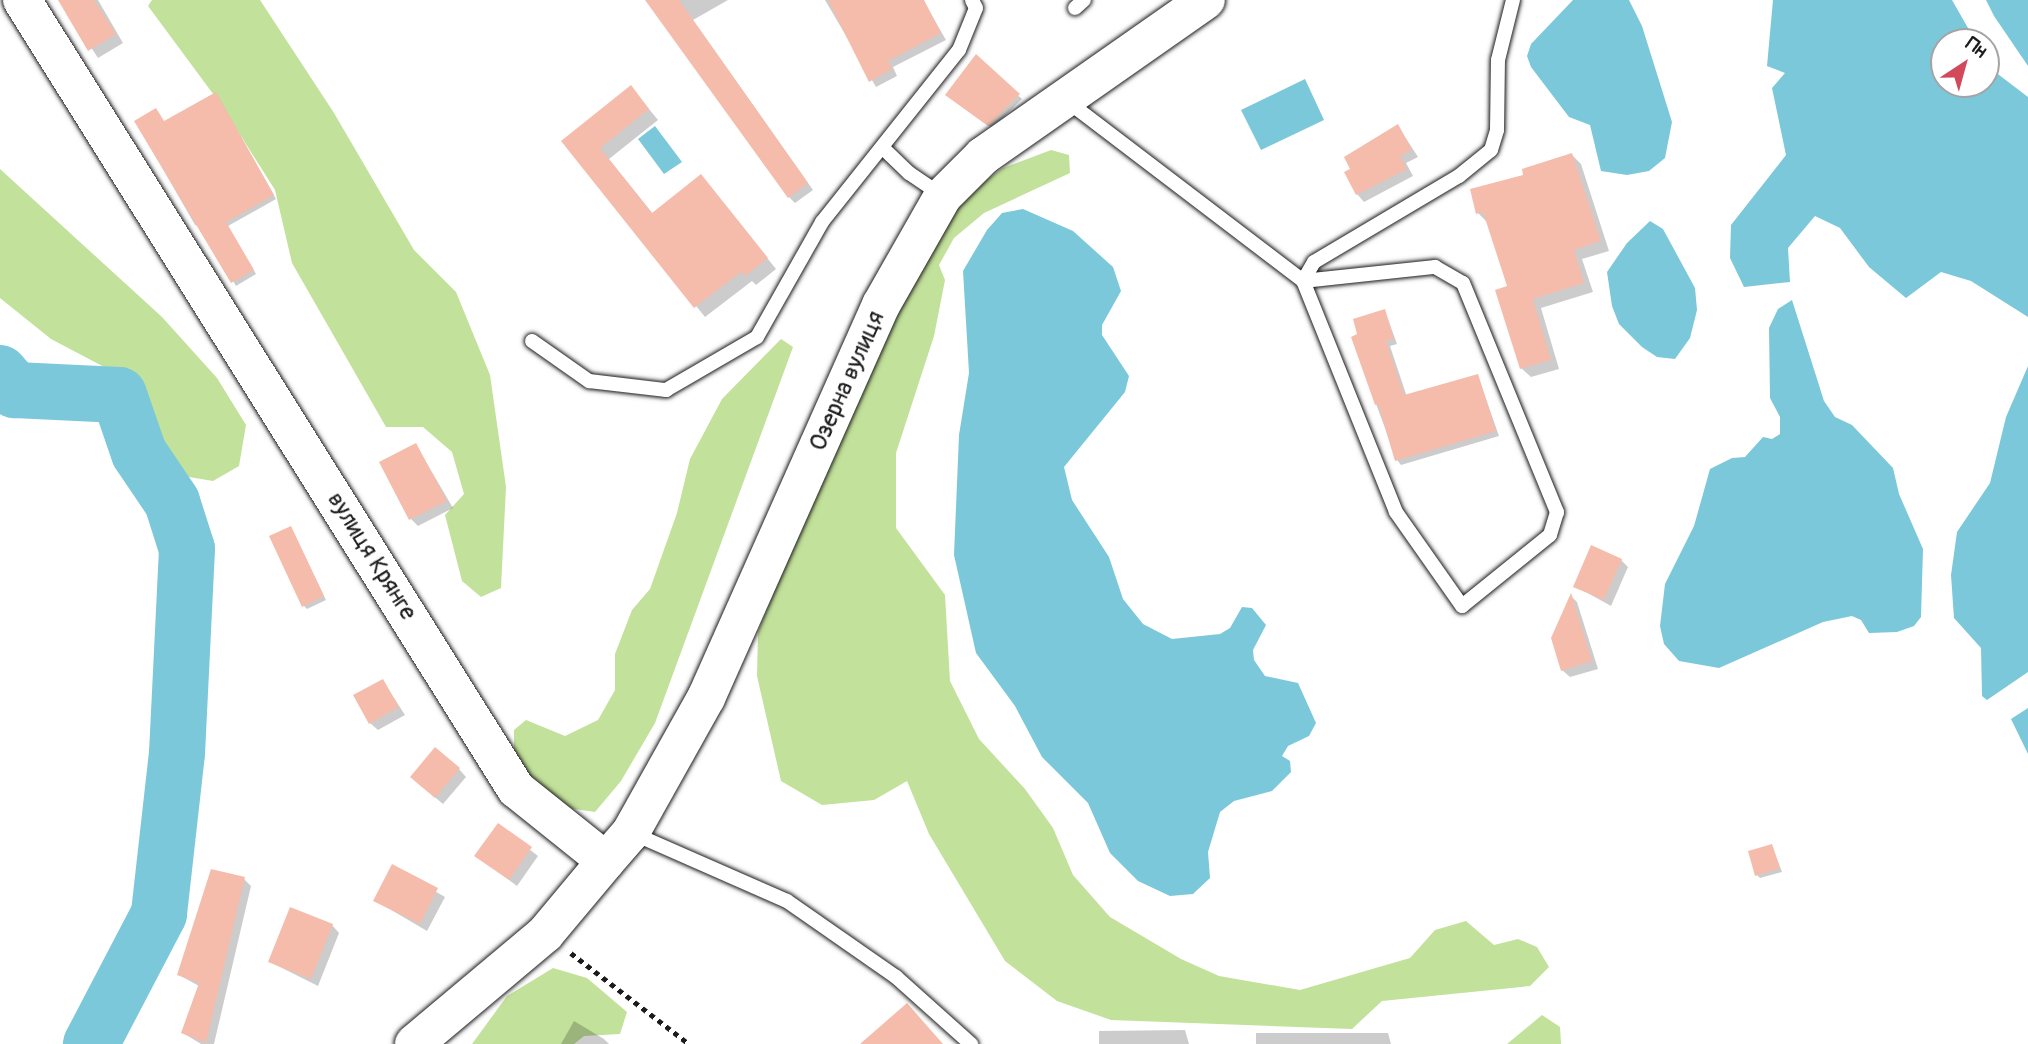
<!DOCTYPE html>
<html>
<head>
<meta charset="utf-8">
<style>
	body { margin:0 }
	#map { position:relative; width:2028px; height:1044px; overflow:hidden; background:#fff; font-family:Pangolin,sans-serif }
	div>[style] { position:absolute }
	.green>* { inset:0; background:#c2e19a }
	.water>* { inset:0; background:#7bc8da }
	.shadow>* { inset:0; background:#0003 }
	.river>* { height:56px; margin:-28px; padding:0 28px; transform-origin:28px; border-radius:28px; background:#7bc8da }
	.building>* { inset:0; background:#f5bcab }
	.path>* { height:4.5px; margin-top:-2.25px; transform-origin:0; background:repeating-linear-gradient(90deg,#1c1c1c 0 5px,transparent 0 10px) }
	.roads { filter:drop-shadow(0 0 2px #1c1c1c) drop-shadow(0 0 2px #1c1c1c) }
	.lane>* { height:14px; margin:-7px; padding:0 7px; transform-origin:7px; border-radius:7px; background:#fff }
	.secondary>* { height:38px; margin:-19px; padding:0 19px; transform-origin:19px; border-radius:19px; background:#fff }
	span { translate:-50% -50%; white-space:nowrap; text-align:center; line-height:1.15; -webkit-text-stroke:7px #fff; paint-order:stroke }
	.street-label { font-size:24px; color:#1c1c1c }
	.north { position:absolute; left:1930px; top:28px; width:70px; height:70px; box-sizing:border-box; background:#fff; border:2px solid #a4a4a4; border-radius:50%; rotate:36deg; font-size:19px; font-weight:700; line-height:28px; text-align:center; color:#1c1c1c }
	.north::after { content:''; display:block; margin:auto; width:24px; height:32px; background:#d1495b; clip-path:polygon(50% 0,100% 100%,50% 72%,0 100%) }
</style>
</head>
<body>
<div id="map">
	<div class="green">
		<i style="clip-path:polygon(152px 0,260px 0,334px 113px,414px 250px,456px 292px,490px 375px,506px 487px,501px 588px,481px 597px,462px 581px,445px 515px,464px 494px,452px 452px,423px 427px,386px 427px,292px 263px,275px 190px,222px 106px,148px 6px)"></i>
		<i style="clip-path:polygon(1051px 150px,1069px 155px,1070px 173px,984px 213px,954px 238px,939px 265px,945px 280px,934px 336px,896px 453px,896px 528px,945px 595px,950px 681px,979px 739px,1025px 789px,1053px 828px,1073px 875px,1110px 917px,1181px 959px,1219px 976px,1300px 990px,1410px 958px,1435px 930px,1466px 921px,1494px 945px,1518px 939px,1537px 947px,1549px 967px,1530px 986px,1382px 1001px,1352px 1029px,1111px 1020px,1057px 1001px,1005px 961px,929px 834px,907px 781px,874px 800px,822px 805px,781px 781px,757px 676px,758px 632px,854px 388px,959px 200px,1003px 168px)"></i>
		<i style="clip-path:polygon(0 169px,162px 317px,217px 378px,246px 425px,239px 466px,213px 481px,183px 476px,155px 425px,108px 369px,51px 339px,0 298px)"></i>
		<i style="clip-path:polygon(781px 339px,793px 347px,655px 723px,621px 781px,595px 812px,561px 807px,532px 787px,514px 754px,514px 730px,526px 720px,565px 736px,598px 720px,615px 690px,615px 654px,632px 610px,650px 589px,677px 513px,690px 459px,722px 399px)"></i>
		<i style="clip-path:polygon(553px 968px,587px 978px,627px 1012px,620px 1034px,584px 1036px,574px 1044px,472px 1044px,507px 996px)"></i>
		<i style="clip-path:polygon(1542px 1015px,1560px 1027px,1561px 1044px,1507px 1044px)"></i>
	</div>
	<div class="water">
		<i style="clip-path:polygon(1573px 0,1629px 0,1642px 26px,1672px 122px,1665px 158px,1649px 171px,1627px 175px,1601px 171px,1590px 125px,1569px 117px,1531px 67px,1527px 56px,1531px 44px)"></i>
		<i style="clip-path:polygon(1773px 0,1952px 0,1976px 42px,1944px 42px,1944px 84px,1986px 84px,1986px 65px,2028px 97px,2028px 317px,1971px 281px,1941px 272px,1906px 298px,1869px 267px,1840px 228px,1815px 216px,1788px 248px,1790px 282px,1744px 287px,1730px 258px,1731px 225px,1786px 155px,1772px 88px,1785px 73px,1767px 66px)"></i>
		<i style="clip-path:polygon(1986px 0,2028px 0,2028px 66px,1994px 16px)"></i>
		<i style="clip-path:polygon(1305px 79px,1324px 120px,1261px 150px,1241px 110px)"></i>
		<i style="clip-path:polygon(655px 126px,682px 162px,664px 174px,638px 139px)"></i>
		<i style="clip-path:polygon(1023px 209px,1073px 231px,1113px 267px,1121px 291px,1102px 325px,1102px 335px,1129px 376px,1125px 392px,1064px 467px,1072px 500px,1109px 557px,1123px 599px,1143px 624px,1172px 639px,1220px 634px,1230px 628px,1242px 607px,1252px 608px,1266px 625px,1253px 650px,1254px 660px,1265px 676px,1298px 683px,1316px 723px,1309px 736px,1288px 746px,1282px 756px,1290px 761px,1291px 772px,1272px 791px,1234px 801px,1220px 812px,1208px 852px,1210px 878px,1193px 894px,1170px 896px,1138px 881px,1110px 853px,1088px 803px,1042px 757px,1015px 706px,976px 653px,954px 555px,959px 435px,969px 373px,963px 271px,987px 230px,1002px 213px)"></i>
		<i style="clip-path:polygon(1650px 221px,1663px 229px,1695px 288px,1697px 310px,1690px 338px,1675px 359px,1657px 357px,1642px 347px,1619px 324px,1612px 306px,1607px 272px,1627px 243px)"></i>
		<i style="clip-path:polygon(1792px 300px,1824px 401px,1835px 417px,1852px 425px,1893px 468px,1899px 494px,1923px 549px,1921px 617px,1914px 626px,1897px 632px,1869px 633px,1861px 620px,1852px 616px,1823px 622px,1719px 668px,1679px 661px,1664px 644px,1660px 626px,1665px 584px,1694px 526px,1710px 469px,1732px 458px,1745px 457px,1763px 437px,1772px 439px,1780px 434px,1780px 417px,1770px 398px,1769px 328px,1778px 309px)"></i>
		<i style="clip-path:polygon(2028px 366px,2028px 672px,1987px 700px,1982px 696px,1981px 648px,1954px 618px,1951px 575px,1957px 532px,1990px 483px,2006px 417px)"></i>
		<i style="clip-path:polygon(2028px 708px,2028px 754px,2011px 719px)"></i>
	</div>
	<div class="shadow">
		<i style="clip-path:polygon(60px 0,98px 0,123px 43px,98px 58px)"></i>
		<i style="clip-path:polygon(647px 0,728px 0,693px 20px,813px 190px,795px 203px,789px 197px)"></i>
		<i style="clip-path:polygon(825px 0,923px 0,946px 40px,893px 67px,897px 76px,876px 87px)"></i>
		<i style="clip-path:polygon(976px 56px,1022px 99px,992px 128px,951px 98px)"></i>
		<i style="clip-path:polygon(219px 98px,276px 199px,228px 226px,256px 274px,236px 286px,201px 227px,195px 225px,136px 122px,164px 123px)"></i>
		<i style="clip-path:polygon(640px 98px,658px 120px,609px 159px,653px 214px,701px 176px,776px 269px,756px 285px,752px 281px,705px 317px,563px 141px)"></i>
		<i style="clip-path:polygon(1398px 126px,1418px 157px,1406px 163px,1413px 176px,1364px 202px,1357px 194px)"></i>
		<i style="clip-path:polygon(1572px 155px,1581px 164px,1609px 251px,1582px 259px,1593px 292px,1541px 308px,1559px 369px,1531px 377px,1521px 368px,1509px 287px,1487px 222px,1478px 213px,1526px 176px)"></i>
		<i style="clip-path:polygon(1385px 311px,1397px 344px,1390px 346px,1407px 397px,1478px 376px,1499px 436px,1401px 465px,1397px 460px,1376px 404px)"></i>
		<i style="clip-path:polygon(416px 445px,453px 508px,418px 526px,411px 519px)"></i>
		<i style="clip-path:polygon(291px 528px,326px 600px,307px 609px,304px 606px)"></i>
		<i style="clip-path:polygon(1621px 560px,1628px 567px,1611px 606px,1575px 586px)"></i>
		<i style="clip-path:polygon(1571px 596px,1577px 602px,1598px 669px,1570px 677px,1562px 670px)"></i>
		<i style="clip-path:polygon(383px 681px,405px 715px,378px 730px,370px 723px)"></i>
		<i style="clip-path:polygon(459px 769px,466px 777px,443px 804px,419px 784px)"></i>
		<i style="clip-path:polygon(498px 825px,538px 856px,517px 886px,477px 856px)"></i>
		<i style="clip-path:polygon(1772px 846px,1782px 872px,1760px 878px,1757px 875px)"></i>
		<i style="clip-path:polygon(393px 867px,445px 897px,427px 931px,376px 901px)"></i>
		<i style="clip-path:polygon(244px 879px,251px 886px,214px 1044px,201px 1044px,183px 1033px,199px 986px,179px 975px)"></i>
		<i style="clip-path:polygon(332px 925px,339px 933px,318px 986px,270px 962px)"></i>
		<i style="clip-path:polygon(574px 1021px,604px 1039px,609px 1044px,561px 1044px)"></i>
		<i style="clip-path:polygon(1185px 1030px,1189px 1044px,1099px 1044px,1099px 1031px)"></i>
		<i style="clip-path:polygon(1256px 1033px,1388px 1033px,1391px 1044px,1256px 1044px)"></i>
	</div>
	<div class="river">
		<i style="left:0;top:373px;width:23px;rotate:49deg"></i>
		<i style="left:15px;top:390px;width:104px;rotate:2.8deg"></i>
		<i style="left:119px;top:395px;width:61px;rotate:71deg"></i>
		<i style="left:139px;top:453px;width:59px;rotate:56deg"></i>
		<i style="left:172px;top:502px;width:49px;rotate:72.3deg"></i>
		<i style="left:187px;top:549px;width:204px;rotate:92.8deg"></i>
		<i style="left:177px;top:753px;width:162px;rotate:96.4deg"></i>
		<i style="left:159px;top:914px;width:147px;rotate:117.6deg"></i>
	</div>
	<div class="building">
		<i style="clip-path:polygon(58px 0,94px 0,116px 34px,88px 51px)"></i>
		<i style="clip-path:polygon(645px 0,679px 0,808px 183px,788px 198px)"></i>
		<i style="clip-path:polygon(828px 0,924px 0,941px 33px,888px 61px,892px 69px,869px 82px)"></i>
		<i style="clip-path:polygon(976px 54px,1020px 94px,988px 126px,945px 95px)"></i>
		<i style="clip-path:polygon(631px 85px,649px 109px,600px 148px,652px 213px,701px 174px,768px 258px,745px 276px,741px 272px,694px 308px,561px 141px)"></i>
		<i style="clip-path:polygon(216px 92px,274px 195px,226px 222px,254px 270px,231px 283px,134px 121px,156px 108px,164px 121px)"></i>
		<i style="clip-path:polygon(1398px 124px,1412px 150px,1400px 156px,1407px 169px,1356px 195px,1344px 172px,1350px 169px,1344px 157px)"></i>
		<i style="clip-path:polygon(1572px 153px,1601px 241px,1574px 250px,1584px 283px,1533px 299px,1551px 360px,1520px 369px,1495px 290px,1507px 286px,1483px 212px,1476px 214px,1470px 189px,1523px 175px,1522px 169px)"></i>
		<i style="clip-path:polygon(1385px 309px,1394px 339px,1386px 341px,1404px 395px,1478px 374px,1496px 431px,1395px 461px,1378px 404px,1375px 405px,1351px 337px,1357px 334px,1353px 319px)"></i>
		<i style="clip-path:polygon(416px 443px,447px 501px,409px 520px,379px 462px)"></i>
		<i style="clip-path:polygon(291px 526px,324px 596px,302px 607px,269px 536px)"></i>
		<i style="clip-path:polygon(1591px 545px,1622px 559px,1604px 600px,1573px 587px)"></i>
		<i style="clip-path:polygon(1571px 593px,1592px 661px,1561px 671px,1551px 638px)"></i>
		<i style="clip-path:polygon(383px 679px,399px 707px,369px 724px,353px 695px)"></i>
		<i style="clip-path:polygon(435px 747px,460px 768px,435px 798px,410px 777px)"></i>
		<i style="clip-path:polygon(498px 823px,532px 847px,509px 880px,474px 856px)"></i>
		<i style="clip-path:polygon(1772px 844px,1780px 868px,1755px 876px,1748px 851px)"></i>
		<i style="clip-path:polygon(392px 864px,438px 888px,420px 924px,373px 901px)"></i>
		<i style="clip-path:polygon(211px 869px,245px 877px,206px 1043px,181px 1033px,199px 983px,177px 975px)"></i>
		<i style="clip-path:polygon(290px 907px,333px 924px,311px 979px,268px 962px)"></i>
		<i style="clip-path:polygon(907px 1003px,943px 1044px,860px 1044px)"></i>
	</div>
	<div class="path">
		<i style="left:571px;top:953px;width:149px;rotate:37.6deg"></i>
	</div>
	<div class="roads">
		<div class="lane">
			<i style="left:1075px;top:8px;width:12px;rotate:-42deg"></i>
			<i style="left:1067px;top:101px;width:297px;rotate:37.3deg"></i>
			<i style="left:1303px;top:281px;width:22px;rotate:-60deg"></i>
			<i style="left:1314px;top:262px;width:169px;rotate:-30.7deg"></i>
			<i style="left:1459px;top:176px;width:41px;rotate:-39.1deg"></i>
			<i style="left:1491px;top:150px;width:21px;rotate:-73deg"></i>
			<i style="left:1497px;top:130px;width:70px;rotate:-89.2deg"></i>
			<i style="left:1498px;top:60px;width:62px;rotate:-76deg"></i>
			<i style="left:884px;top:149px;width:35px;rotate:44deg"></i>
			<i style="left:909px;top:173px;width:41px;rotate:34.1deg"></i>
			<i style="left:1435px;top:267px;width:32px;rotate:30deg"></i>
			<i style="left:1463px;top:283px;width:248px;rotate:67.7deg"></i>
			<i style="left:1557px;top:512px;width:24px;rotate:107deg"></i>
			<i style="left:1550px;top:535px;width:113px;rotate:141.1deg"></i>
			<i style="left:1462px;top:606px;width:115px;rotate:-125.1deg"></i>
			<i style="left:1396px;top:512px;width:249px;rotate:-111.9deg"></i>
			<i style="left:1303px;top:281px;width:133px;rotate:-6.1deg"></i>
			<i style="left:532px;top:341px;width:70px;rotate:35.1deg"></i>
			<i style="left:589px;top:381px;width:78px;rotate:6.7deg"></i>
			<i style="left:666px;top:390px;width:105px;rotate:-30.2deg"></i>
			<i style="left:757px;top:337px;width:132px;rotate:-60.5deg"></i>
			<i style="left:822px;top:222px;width:220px;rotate:-51.5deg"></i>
			<i style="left:959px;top:50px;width:45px;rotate:-68deg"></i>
			<i style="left:976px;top:8px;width:9px;rotate:-117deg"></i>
			<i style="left:632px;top:833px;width:169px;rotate:23.7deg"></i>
			<i style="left:787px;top:901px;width:133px;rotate:34.9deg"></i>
			<i style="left:896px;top:977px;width:101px;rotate:41.8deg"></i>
		</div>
		<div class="secondary">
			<i style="left:22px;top:0;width:931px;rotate:57.95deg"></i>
			<i style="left:516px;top:789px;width:115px;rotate:38.7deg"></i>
			<i style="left:606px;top:861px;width:95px;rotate:129.9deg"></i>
			<i style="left:545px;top:934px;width:171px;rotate:140deg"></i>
			<i style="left:606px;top:861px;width:38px;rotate:-49deg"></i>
			<i style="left:631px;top:832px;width:154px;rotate:-60.8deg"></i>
			<i style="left:706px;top:698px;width:430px;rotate:-66deg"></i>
			<i style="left:881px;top:305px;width:125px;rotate:-60.4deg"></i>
			<i style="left:943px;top:196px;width:57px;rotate:-45deg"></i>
			<i style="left:983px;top:156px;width:272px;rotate:-35deg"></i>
		</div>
	</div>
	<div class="street-label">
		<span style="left:847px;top:381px;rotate:-66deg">Озерна вулиця</span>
		<span style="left:372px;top:556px;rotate:58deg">вулиця Крянге</span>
	</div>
	<div class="north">Пн</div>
</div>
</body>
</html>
